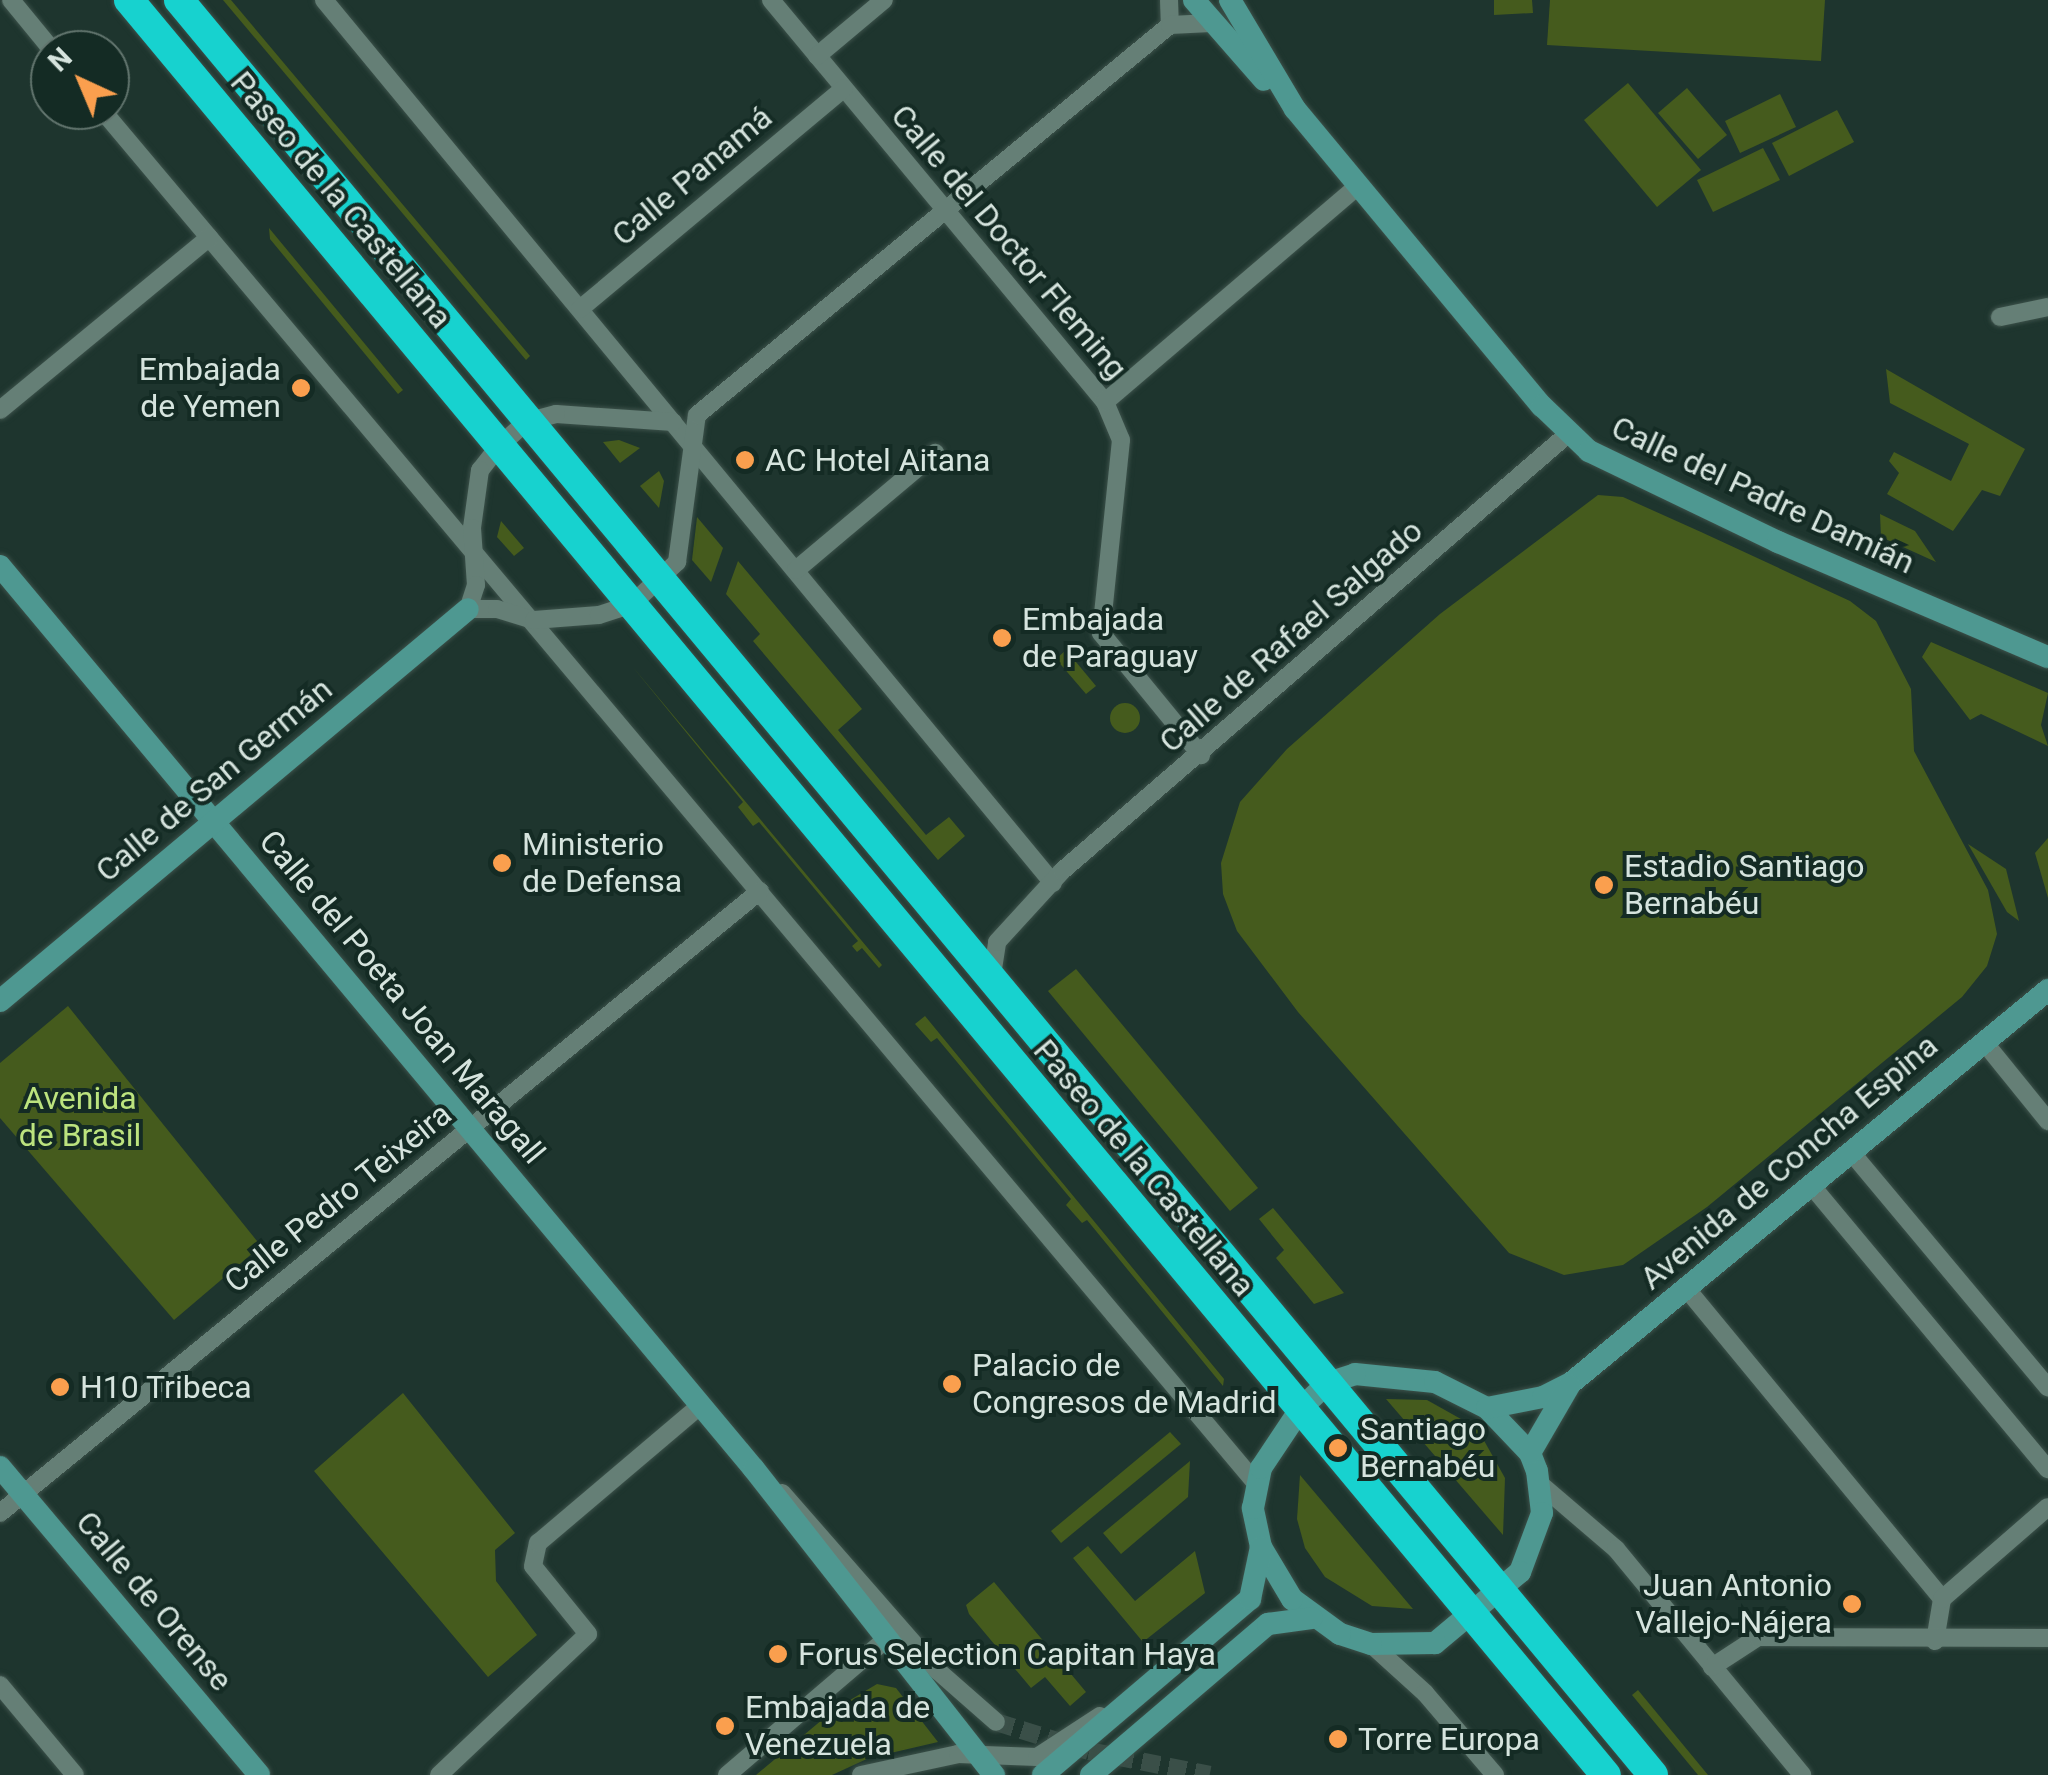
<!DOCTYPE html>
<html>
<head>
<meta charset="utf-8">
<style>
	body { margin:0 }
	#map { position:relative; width:2048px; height:1775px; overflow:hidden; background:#1e352e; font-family:Roboto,sans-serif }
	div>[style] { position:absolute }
	.green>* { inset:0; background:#455b1d }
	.round { border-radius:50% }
	.street-tunnel>* { height:18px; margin-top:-9px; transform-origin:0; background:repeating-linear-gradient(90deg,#3a4f48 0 18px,transparent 0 27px) }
	.roads { filter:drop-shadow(0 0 2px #3c514a) drop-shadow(0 0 2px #3c514a) }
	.street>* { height:18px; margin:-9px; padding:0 9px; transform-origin:9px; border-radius:9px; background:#657f76 }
	.secondary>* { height:22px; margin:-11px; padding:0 11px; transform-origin:11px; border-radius:11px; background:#4e9891 }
	.highway>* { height:30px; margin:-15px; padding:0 15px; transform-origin:15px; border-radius:15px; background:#17d2cf }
	.dots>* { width:28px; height:28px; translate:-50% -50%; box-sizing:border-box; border:5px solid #142b24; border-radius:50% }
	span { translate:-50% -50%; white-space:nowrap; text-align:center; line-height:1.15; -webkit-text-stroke:8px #142b24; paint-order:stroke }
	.street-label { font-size:32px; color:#d6e4de }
	.poi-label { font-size:32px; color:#d6e4de }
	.right { translate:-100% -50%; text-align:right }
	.left { translate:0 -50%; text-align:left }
	.park-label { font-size:32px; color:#bce37e }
	.north { position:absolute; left:30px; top:30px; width:100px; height:100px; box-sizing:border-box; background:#142b24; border:2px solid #62756e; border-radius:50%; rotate:316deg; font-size:28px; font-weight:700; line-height:40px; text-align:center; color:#d6e4de }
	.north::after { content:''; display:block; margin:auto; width:35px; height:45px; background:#fa9f4e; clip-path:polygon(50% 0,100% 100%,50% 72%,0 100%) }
</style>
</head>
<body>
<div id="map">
	<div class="green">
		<i style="clip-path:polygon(223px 0,231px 0,530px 356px,526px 360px)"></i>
		<i style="clip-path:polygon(1494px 0,1532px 0,1533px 13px,1494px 15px)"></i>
		<i style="clip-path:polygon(1550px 0,1825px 0,1821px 61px,1547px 45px)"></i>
		<i style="clip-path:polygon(1628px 83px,1701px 170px,1657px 207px,1584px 120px)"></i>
		<i style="clip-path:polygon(1687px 88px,1727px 135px,1698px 159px,1658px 113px)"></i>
		<i style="clip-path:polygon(1780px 94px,1796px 127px,1740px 153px,1725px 121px)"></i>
		<i style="clip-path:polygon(1837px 110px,1854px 142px,1789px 176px,1772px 143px)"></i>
		<i style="clip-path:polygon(1763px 148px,1780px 180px,1713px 212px,1697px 180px)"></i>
		<i style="clip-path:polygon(269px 228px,403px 390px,398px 394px,270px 239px)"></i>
		<i style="clip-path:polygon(1886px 369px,2025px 449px,2000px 496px,1982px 490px,1953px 531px,1887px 494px,1899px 473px,1889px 461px,1894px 452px,1951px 481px,1969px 444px,1890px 403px)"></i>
		<i style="clip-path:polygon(619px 440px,640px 448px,620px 463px,603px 442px)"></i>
		<i style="clip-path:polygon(659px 471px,664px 481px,659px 508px,640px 486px)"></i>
		<i style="clip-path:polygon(1598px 495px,1623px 497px,1701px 532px,1850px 601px,1876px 621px,1911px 689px,1914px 751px,1988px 890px,1997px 934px,1987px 966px,1962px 997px,1707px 1207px,1623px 1265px,1564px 1275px,1509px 1253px,1298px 1012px,1237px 931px,1223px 894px,1221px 863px,1240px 802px,1287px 749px,1440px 614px)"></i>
		<i style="clip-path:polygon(1880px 514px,1915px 531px,1936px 562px,1881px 537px)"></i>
		<i style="clip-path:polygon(697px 517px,723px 548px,711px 582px,692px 560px)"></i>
		<i style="clip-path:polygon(501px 521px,524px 548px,514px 556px,497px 537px)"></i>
		<i style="clip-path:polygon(738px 561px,862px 709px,838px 730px,926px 835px,949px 817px,965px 836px,938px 860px,753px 641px,760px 634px,726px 594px)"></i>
		<i style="clip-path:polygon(1931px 642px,2048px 693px,2041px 725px,2048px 746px,1981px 714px,1970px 720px,1922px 657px)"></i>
		<i style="clip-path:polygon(1066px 650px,1096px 686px,1086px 694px,1056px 659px)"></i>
		<i style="clip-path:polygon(632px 666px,882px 965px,879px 968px,862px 948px,857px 952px,852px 946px,858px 941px,759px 822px,753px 826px,738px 807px,743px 802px)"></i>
		<i class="round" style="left:1110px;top:703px;width:30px;height:30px"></i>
		<i style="clip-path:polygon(2048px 838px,2048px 898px,2035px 853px)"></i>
		<i style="clip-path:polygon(1968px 844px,2006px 869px,2019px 921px,2007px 912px)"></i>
		<i style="clip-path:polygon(1076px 969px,1258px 1188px,1230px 1211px,1048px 991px)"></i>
		<i style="clip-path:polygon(68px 1006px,261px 1246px,174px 1320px,0 1118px,0 1063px)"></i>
		<i style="clip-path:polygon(925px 1016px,1224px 1379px,1223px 1386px,1087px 1220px,1082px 1223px,1066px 1205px,1071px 1199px,937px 1038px,931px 1042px,915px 1024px)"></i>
		<i style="clip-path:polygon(1273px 1208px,1344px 1293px,1314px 1304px,1276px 1258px,1284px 1250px,1259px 1219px)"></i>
		<i style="clip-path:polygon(403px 1393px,515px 1533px,495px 1550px,496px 1581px,537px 1635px,488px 1677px,314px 1471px)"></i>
		<i style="clip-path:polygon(1386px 1399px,1427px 1400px,1477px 1428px,1505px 1478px,1503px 1535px)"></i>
		<i style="clip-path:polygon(1170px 1432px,1181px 1444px,1061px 1543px,1051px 1531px)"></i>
		<i style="clip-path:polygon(1190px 1461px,1188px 1497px,1121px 1554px,1103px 1533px)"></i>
		<i style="clip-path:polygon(1300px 1475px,1413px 1609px,1372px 1606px,1325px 1577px,1305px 1548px,1297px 1519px)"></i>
		<i style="clip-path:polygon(1088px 1546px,1135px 1601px,1195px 1551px,1205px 1593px,1143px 1642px,1073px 1558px)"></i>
		<i style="clip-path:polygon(994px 1582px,1086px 1692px,1070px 1706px,1045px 1677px,1031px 1688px,969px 1614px,966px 1605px)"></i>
		<i style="clip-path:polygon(877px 1684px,896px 1688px,938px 1742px,869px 1758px,832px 1775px,756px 1775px,835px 1709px)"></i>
		<i style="clip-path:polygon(1638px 1690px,1708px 1775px,1698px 1775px,1632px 1695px)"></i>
	</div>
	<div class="street-tunnel">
		<i style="left:996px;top:1722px;width:97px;rotate:17.3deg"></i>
		<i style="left:1089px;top:1751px;width:123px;rotate:11.2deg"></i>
	</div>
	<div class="roads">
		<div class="street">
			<i style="left:11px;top:0;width:65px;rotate:50.6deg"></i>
			<i style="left:324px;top:0;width:1145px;rotate:50.46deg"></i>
			<i style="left:771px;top:0;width:523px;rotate:50.28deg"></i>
			<i style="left:1105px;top:402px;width:41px;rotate:67.2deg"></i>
			<i style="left:1121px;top:440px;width:194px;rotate:95.9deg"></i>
			<i style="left:1101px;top:633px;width:158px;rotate:50.7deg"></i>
			<i style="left:1169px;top:0;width:25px;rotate:88deg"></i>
			<i style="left:817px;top:56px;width:87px;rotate:-39.9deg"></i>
			<i style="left:102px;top:110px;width:1791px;rotate:49.96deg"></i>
			<i style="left:580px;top:309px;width:344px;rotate:-39.9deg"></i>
			<i style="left:2000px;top:317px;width:49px;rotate:-11.8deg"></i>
			<i style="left:1105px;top:402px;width:331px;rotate:-40.5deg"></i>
			<i style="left:0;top:410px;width:271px;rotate:-39.5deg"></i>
			<i style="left:673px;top:422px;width:117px;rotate:-176.1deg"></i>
			<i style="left:556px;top:414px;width:31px;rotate:165deg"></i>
			<i style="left:526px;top:422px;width:36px;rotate:138deg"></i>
			<i style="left:499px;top:446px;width:31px;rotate:128deg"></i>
			<i style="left:480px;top:470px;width:59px;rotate:97.9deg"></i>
			<i style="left:472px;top:528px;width:57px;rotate:86deg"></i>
			<i style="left:476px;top:585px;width:25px;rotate:108deg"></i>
			<i style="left:468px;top:609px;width:29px"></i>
			<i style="left:497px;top:609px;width:39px;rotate:17deg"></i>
			<i style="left:534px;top:620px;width:65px;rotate:-4.4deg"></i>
			<i style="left:599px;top:615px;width:35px;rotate:-18deg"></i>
			<i style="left:632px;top:604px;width:62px;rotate:-43deg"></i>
			<i style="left:677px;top:562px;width:148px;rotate:-82.3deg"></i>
			<i style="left:697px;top:415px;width:613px;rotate:-39.51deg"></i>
			<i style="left:1170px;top:25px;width:41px;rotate:-2.8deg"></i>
			<i style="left:796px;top:570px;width:182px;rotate:-40.1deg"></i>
			<i style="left:992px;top:975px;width:33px;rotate:-81deg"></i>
			<i style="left:997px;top:942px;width:96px;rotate:-47.5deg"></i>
			<i style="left:1062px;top:871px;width:669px;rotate:-40.82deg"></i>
			<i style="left:1984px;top:1042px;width:102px;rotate:51deg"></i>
			<i style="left:1851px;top:1152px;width:307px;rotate:50.1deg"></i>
			<i style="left:1811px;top:1185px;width:370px;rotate:50.2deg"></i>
			<i style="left:1686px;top:1288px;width:403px;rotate:50.5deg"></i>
			<i style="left:1540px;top:1484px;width:100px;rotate:40.5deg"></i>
			<i style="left:1616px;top:1549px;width:293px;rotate:50.5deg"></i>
			<i style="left:782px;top:1493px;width:237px;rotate:48.8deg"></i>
			<i style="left:938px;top:1671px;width:77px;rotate:41.3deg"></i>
			<i style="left:0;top:1513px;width:982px;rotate:-39.3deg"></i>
			<i style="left:1935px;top:1641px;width:43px;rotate:-80.5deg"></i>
			<i style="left:1942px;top:1599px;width:140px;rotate:-41deg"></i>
			<i style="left:1371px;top:1644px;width:73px;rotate:42.2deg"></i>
			<i style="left:1425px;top:1693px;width:108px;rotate:49.5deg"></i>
			<i style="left:1712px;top:1667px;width:55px;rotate:-33.1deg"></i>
			<i style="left:1758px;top:1637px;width:290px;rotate:0.2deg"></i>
			<i style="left:0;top:1685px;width:117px;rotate:50.2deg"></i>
			<i style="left:439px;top:1775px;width:205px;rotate:-43.4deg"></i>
			<i style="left:588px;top:1634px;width:87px;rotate:-129deg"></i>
			<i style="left:533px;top:1566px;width:24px;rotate:-78deg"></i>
			<i style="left:538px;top:1543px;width:214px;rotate:-40.3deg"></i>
			<i style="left:727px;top:1775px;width:208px;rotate:-40.5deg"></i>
			<i style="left:861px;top:1775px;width:99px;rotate:-12.2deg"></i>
			<i style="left:958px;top:1754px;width:79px;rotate:2.2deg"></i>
			<i style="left:1037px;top:1757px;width:75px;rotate:-33.1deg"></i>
		</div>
		<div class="secondary">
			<i style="left:1194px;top:0;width:106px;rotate:48.8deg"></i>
			<i style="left:1230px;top:0;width:127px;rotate:59.2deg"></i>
			<i style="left:1295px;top:109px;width:386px;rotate:50.3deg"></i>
			<i style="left:1542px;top:406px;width:65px;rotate:43.8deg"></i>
			<i style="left:1589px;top:451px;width:210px;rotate:25.7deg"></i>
			<i style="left:1778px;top:542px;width:293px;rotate:23.1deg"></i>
			<i style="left:0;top:566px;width:1176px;rotate:50.14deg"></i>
			<i style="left:754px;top:1469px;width:389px;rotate:51.9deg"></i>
			<i style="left:0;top:1001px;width:610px;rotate:-39.95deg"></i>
			<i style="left:1355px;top:1374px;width:80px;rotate:5.7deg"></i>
			<i style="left:1435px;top:1382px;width:58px;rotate:26.6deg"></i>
			<i style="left:1487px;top:1408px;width:62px;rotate:46.3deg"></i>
			<i style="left:1530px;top:1453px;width:19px;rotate:69deg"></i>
			<i style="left:1537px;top:1471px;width:42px;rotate:83.2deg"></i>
			<i style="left:1542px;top:1513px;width:63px;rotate:110.4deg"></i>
			<i style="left:1520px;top:1572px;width:111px;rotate:140.1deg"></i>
			<i style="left:1435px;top:1643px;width:64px;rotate:179.1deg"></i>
			<i style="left:1371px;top:1644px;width:33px;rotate:-162deg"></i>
			<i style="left:1340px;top:1634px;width:59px;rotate:-143.9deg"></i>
			<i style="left:1292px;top:1599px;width:61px;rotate:-120.8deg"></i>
			<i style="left:1261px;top:1547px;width:40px;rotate:-102deg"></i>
			<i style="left:1253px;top:1508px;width:41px;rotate:-78.7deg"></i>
			<i style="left:1261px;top:1468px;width:72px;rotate:-56.3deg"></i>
			<i style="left:1301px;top:1408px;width:37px;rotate:-43deg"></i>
			<i style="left:1328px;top:1383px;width:28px;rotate:-18deg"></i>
			<i style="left:1487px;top:1408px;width:57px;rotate:-11.1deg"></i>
			<i style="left:1543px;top:1397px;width:31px;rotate:-27deg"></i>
			<i style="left:1571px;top:1383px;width:618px;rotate:-39.49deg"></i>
			<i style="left:1530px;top:1453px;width:78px;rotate:-59.8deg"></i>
			<i style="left:0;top:1467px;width:402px;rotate:49.9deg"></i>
			<i style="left:1043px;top:1775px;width:272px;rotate:-40.4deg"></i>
			<i style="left:1250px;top:1599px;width:53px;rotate:-78.1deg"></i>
			<i style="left:1091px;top:1775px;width:233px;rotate:-40.5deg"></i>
			<i style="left:1268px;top:1624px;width:44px;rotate:-7.8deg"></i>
		</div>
		<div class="highway">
			<i style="left:129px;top:0;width:2309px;rotate:50.24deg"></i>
			<i style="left:179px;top:0;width:2307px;rotate:50.29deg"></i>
		</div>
	</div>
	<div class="dots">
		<i style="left:301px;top:388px;background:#fa9f4e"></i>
		<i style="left:745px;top:460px;background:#fa9f4e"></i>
		<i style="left:1002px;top:638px;background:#fa9f4e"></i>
		<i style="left:502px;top:863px;background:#fa9f4e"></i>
		<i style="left:1604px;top:885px;background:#fa9f4e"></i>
		<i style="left:952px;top:1384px;background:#fa9f4e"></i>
		<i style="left:60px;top:1387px;background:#fa9f4e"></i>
		<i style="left:1338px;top:1448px;background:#fa9f4e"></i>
		<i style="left:1852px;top:1604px;background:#fa9f4e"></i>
		<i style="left:778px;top:1654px;background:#fa9f4e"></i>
		<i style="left:725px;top:1726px;background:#fa9f4e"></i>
		<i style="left:1338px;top:1739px;background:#fa9f4e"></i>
	</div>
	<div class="street-label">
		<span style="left:692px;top:176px;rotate:-40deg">Calle Panamá</span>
		<span style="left:341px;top:200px;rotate:50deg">Paseo de la Castellana</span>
		<span style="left:1009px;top:242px;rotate:50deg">Calle del Doctor Fleming</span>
		<span style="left:1763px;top:495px;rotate:25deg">Calle del Padre Damián</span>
		<span style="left:1291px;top:636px;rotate:-41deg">Calle de Rafael Salgado</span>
		<span style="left:214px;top:780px;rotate:-40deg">Calle de San Germán</span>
		<span style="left:402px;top:997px;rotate:50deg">Calle del Poeta Joan Maragall</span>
		<span style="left:1789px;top:1162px;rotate:-40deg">Avenida de Concha Espina</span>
		<span style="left:1144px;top:1168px;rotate:50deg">Paseo de la Castellana</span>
		<span style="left:338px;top:1198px;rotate:-39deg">Calle Pedro Teixeira</span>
		<span style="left:154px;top:1601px;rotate:50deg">Calle de Orense</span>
	</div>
	<div class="poi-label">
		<span class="right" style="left:281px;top:388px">Embajada<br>de Yemen</span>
		<span class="left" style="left:765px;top:460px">AC Hotel Aitana</span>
		<span class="left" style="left:1022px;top:638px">Embajada<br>de Paraguay</span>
		<span class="left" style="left:522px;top:863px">Ministerio<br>de Defensa</span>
		<span class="left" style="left:1624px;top:885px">Estadio Santiago<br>Bernabéu</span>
		<span class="left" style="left:972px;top:1384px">Palacio de<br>Congresos de Madrid</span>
		<span class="left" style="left:80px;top:1387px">H10 Tribeca</span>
		<span class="left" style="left:1360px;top:1448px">Santiago<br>Bernabéu</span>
		<span class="right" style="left:1832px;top:1604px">Juan Antonio<br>Vallejo-Nájera</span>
		<span class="left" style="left:798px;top:1654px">Forus Selection Capitan Haya</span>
		<span class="left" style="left:745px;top:1726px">Embajada de<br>Venezuela</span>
		<span class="left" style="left:1358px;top:1739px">Torre Europa</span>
	</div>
	<div class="park-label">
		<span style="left:80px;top:1117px">Avenida<br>de Brasil</span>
	</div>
	<div class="north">N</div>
</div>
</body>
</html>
